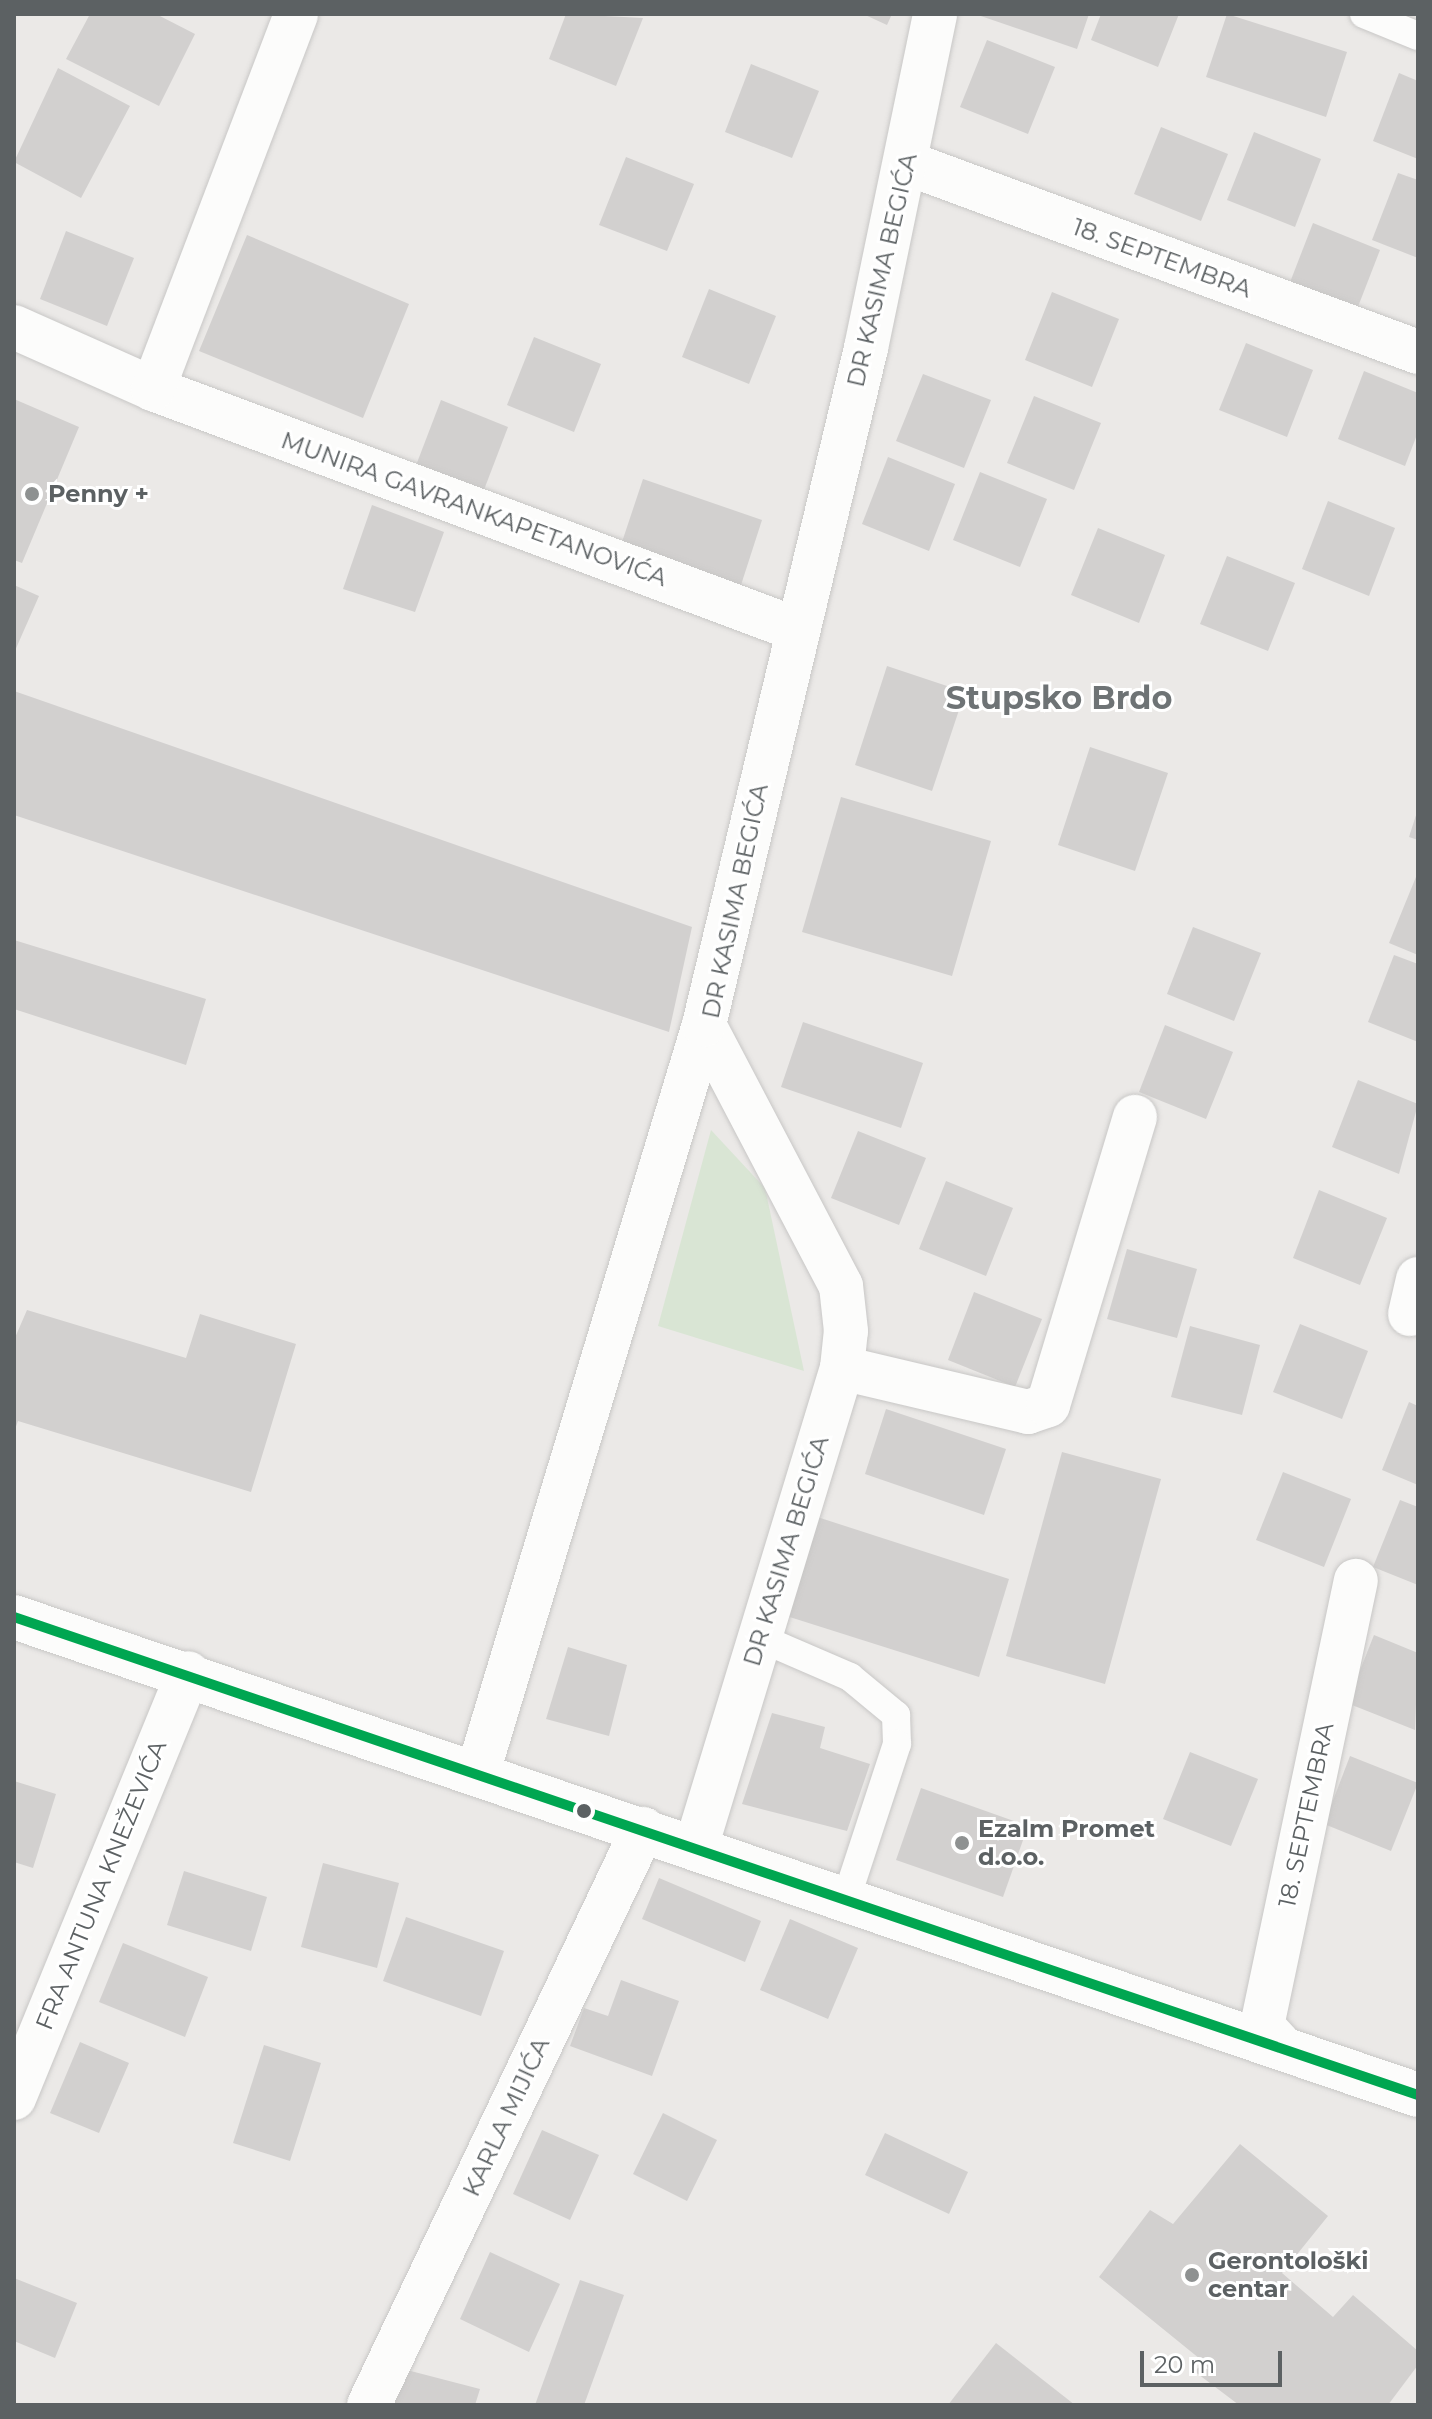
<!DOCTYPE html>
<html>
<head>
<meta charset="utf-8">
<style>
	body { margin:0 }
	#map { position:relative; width:1432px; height:2419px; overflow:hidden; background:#ebe9e7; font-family:Montserrat,sans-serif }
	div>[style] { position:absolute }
	.green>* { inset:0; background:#d9e5d4 }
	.building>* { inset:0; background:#d2d0cf }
	.roads { filter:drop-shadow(0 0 2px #c8c7c6) drop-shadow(0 0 2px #c8c7c6) }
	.service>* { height:28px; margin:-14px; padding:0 14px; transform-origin:14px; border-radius:14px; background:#fcfcfb }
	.minor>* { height:44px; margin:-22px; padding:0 22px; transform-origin:22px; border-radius:22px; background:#fcfcfb }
	.tertiary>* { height:44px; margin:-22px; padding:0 22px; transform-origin:22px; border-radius:22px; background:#fcfcfb }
	.bus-1>* { height:10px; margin:-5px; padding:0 5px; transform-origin:5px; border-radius:5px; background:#00a651 }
	.dots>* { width:22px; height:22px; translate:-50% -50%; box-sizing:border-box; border:4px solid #fff; border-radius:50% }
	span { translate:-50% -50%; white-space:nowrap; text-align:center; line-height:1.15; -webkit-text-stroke:6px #fff; paint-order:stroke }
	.street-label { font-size:24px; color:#5c6163 }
	.poi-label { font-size:24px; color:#5c6163; font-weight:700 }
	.left { translate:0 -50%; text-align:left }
	.district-label { font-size:32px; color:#6e7375; font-weight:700 }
	.frame { position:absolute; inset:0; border:16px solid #5c6163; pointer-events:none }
	.scale { position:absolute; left:1140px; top:2351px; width:142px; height:36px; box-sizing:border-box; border:4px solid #5c6163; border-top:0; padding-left:10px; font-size:24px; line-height:28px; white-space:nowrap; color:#5c6163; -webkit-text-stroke:6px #fff; paint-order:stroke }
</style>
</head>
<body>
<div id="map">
	<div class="green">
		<i style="clip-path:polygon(711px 1130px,765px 1188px,804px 1371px,658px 1326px)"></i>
	</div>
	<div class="building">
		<i style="clip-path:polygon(90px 14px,156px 14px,195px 34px,159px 106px,66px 59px)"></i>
		<i style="clip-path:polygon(566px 14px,643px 18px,616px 86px,549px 59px)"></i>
		<i style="clip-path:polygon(863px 14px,892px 14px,887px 25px)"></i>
		<i style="clip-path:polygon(975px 14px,1089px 14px,1077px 49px)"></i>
		<i style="clip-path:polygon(1101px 14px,1179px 14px,1158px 67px,1091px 40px)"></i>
		<i style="clip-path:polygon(1227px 14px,1347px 52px,1326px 117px,1206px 77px)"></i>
		<i style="clip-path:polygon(987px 40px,1055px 67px,1028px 134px,960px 107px)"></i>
		<i style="clip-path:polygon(751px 64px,819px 91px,792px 158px,725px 132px)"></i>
		<i style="clip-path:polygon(58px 68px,130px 106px,81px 198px,14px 162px)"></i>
		<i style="clip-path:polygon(1399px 73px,1418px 81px,1418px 159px,1373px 141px)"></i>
		<i style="clip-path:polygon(1161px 127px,1228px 154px,1201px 221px,1134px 194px)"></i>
		<i style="clip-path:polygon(1254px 132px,1321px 159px,1295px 227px,1227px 200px)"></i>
		<i style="clip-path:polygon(626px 157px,694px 184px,667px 251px,599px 225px)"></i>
		<i style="clip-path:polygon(1398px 173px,1418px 180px,1418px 258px,1372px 240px)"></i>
		<i style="clip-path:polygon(1313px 223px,1380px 250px,1354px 317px,1287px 290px)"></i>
		<i style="clip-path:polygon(66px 231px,134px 258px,107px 326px,40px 299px)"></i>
		<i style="clip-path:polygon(247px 235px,409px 304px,363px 418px,199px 351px)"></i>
		<i style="clip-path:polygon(709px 289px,776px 316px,749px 384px,682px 357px)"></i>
		<i style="clip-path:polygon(1052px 292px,1119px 319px,1092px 387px,1025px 360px)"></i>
		<i style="clip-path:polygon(534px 337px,601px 364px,574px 432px,507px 405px)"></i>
		<i style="clip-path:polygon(1246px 343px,1313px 370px,1287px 437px,1219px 410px)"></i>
		<i style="clip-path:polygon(1364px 371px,1418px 393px,1418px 432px,1405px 466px,1338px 439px)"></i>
		<i style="clip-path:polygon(923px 374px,991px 400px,964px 468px,896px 441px)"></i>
		<i style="clip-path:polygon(1034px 396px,1101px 423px,1074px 490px,1007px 463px)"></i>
		<i style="clip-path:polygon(14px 399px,79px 427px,22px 563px,14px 560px)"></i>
		<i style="clip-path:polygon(441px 400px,508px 427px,482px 495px,415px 468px)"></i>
		<i style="clip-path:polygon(888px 457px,955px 484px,929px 551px,862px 524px)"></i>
		<i style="clip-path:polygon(980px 472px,1047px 499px,1020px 567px,953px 540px)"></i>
		<i style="clip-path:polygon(643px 479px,762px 520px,741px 585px,621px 545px)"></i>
		<i style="clip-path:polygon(1328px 501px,1395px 528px,1369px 596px,1302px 569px)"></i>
		<i style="clip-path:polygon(372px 505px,444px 532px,415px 612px,343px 589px)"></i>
		<i style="clip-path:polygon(1098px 528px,1165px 555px,1139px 623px,1071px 595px)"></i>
		<i style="clip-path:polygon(1227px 556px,1295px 583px,1268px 651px,1200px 624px)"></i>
		<i style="clip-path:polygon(14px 585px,39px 596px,14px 653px)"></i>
		<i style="clip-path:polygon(887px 666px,965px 692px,932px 791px,855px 765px)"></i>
		<i style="clip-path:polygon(14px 691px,692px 927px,669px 1032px,14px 815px)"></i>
		<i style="clip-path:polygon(1090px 747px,1168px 773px,1135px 871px,1058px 845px)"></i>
		<i style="clip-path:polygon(841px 797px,991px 841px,952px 976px,802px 932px)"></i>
		<i style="clip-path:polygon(1417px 812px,1418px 812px,1418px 840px,1409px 837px)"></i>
		<i style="clip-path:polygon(1418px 872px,1418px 955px,1389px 943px)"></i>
		<i style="clip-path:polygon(1193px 927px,1261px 953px,1234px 1021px,1167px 994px)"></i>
		<i style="clip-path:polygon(14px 940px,206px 999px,186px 1065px,14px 1009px)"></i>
		<i style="clip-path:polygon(1394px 955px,1418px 964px,1418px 1042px,1368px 1022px)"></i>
		<i style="clip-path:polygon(803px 1022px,923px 1063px,901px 1128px,781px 1087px)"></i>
		<i style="clip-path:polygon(1165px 1025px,1233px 1052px,1206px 1119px,1139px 1092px)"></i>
		<i style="clip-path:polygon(1358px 1080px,1418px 1104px,1399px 1174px,1332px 1147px)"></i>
		<i style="clip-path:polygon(858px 1131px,926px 1158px,899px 1225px,831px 1198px)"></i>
		<i style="clip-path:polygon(946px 1181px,1013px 1208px,986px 1276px,919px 1249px)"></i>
		<i style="clip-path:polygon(1319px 1190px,1387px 1218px,1360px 1285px,1293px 1258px)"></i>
		<i style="clip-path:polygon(1127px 1249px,1197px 1269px,1177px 1338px,1107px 1319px)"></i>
		<i style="clip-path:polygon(974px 1292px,1042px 1319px,1015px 1387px,948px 1360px)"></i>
		<i style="clip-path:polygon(27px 1310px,186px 1358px,200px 1314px,296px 1344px,251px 1492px,18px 1421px,14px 1432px,14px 1340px)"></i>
		<i style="clip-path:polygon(1300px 1324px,1368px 1351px,1342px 1419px,1273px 1392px)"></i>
		<i style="clip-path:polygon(1190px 1326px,1260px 1345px,1242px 1415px,1171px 1397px)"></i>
		<i style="clip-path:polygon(1409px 1402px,1418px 1406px,1418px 1485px,1382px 1470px)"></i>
		<i style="clip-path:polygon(886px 1409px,1006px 1449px,984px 1515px,865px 1474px)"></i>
		<i style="clip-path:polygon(1062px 1452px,1161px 1479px,1105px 1684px,1006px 1656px)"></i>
		<i style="clip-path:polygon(1283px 1472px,1351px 1499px,1324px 1567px,1256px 1540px)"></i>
		<i style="clip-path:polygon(1400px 1500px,1418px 1507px,1418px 1585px,1373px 1567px)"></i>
		<i style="clip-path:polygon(808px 1514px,1009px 1579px,979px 1677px,777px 1613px)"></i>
		<i style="clip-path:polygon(1374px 1635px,1418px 1653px,1415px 1730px,1347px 1703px)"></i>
		<i style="clip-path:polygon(568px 1647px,627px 1665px,609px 1736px,546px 1719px)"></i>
		<i style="clip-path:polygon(772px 1713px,825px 1727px,820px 1748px,870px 1764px,847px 1831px,742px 1804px)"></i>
		<i style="clip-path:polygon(1190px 1752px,1258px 1779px,1231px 1846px,1163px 1819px)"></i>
		<i style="clip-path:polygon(1350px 1756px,1418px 1783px,1391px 1851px,1324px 1824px)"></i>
		<i style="clip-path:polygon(14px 1781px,56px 1794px,33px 1868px,14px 1862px)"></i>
		<i style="clip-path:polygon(921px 1788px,1028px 1826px,1003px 1897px,896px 1860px)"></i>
		<i style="clip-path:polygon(323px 1863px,399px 1883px,377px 1968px,301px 1947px)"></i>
		<i style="clip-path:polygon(184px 1871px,267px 1897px,251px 1951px,167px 1925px)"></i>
		<i style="clip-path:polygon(659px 1878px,761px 1921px,745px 1962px,642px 1919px)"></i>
		<i style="clip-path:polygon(406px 1917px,504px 1951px,481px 2016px,383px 1981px)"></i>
		<i style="clip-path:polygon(790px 1919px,858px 1948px,828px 2019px,760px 1990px)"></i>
		<i style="clip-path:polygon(123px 1943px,208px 1977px,185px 2037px,99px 2002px)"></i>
		<i style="clip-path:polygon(621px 1980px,679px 2001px,652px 2076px,570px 2046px,584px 2008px,608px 2016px)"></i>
		<i style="clip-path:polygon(80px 2042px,129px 2063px,99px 2133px,50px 2113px)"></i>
		<i style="clip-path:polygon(264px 2045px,321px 2063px,290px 2161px,233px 2143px)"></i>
		<i style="clip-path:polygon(663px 2113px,717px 2140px,687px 2201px,633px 2174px)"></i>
		<i style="clip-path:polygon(542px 2130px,599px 2155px,570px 2220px,513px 2194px)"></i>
		<i style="clip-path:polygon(885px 2133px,968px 2172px,949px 2214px,865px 2175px)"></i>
		<i style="clip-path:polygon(1240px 2144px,1328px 2216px,1282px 2273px,1333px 2317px,1353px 2295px,1418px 2351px,1418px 2365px,1388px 2405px,1239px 2405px,1194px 2371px,1205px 2363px,1099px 2277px,1150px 2210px,1173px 2224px)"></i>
		<i style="clip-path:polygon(490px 2252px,560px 2284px,529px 2352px,460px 2319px)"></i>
		<i style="clip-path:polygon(14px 2278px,77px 2303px,55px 2358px,14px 2341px)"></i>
		<i style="clip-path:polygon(580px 2280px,624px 2295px,584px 2405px,535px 2405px)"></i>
		<i style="clip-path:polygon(996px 2343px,1075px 2405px,948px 2405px)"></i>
		<i style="clip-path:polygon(403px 2369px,480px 2389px,475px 2405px,394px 2405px)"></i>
	</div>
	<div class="roads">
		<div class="service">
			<i style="left:1364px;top:14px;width:58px;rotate:22.2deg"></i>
			<i style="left:760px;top:1638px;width:98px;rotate:23.4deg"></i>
			<i style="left:850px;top:1677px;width:60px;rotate:39.6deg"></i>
			<i style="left:896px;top:1715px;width:29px;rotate:88deg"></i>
			<i style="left:897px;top:1744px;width:160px;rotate:108.2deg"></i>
		</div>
		<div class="minor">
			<i style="left:907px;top:163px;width:545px;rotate:20.3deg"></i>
			<i style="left:14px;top:327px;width:152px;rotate:24deg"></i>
			<i style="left:153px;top:389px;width:686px;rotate:20.47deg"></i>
			<i style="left:153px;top:389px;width:401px;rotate:-69.1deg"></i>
			<i style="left:1410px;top:1314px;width:36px;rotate:-77deg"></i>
			<i style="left:842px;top:1368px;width:191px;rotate:13.3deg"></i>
			<i style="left:1028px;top:1412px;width:21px;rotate:-19deg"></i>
			<i style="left:1048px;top:1405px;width:301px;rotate:-73.2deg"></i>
			<i style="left:478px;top:1772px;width:780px;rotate:-73.17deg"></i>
			<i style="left:696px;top:1847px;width:501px;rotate:-73.05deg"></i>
			<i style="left:842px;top:1368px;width:37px;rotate:-84deg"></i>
			<i style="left:846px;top:1331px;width:45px;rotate:-96.3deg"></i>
			<i style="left:841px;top:1286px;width:295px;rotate:-117.7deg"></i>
			<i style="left:704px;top:1025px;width:696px;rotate:-76.54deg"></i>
			<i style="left:866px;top:348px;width:341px;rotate:-78.3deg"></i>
			<i style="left:1278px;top:2043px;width:23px;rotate:-133deg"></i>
			<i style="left:1262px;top:2026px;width:455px;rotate:-78.1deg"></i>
			<i style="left:14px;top:2098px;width:459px;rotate:-67.7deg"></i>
			<i style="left:369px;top:2405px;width:638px;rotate:-64.56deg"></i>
		</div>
		<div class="tertiary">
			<i style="left:14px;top:1617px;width:1483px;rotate:18.8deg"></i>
		</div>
	</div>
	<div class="bus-1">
		<i style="left:14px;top:1617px;width:1483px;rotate:18.8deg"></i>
	</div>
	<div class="dots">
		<i style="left:32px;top:494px;background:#8e9191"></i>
		<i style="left:584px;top:1811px;background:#5c6163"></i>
		<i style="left:962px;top:1843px;background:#8e9191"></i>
		<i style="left:1192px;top:2275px;background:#8e9191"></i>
	</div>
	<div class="street-label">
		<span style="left:1162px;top:258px;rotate:20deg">18. SEPTEMBRA</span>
		<span style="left:882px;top:270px;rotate:-77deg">DR KASIMA BEGIĆA</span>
		<span style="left:474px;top:509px;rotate:20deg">MUNIRA GAVRANKAPETANOVIĆA</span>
		<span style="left:735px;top:901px;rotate:-78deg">DR KASIMA BEGIĆA</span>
		<span style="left:786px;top:1551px;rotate:-73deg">DR KASIMA BEGIĆA</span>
		<span style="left:1306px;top:1815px;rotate:-78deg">18. SEPTEMBRA</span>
		<span style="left:101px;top:1885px;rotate:-68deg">FRA ANTUNA KNEŽEVIĆA</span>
		<span style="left:506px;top:2117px;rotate:-65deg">KARLA MIJIĆA</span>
	</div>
	<div class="poi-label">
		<span class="left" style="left:48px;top:494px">Penny +</span>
		<span class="left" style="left:978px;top:1843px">Ezalm Promet<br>d.o.o.</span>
		<span class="left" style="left:1208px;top:2275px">Gerontološki<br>centar</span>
	</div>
	<div class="district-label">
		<span style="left:1059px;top:698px">Stupsko Brdo</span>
	</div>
	<div class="frame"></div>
	<div class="scale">20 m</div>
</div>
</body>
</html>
